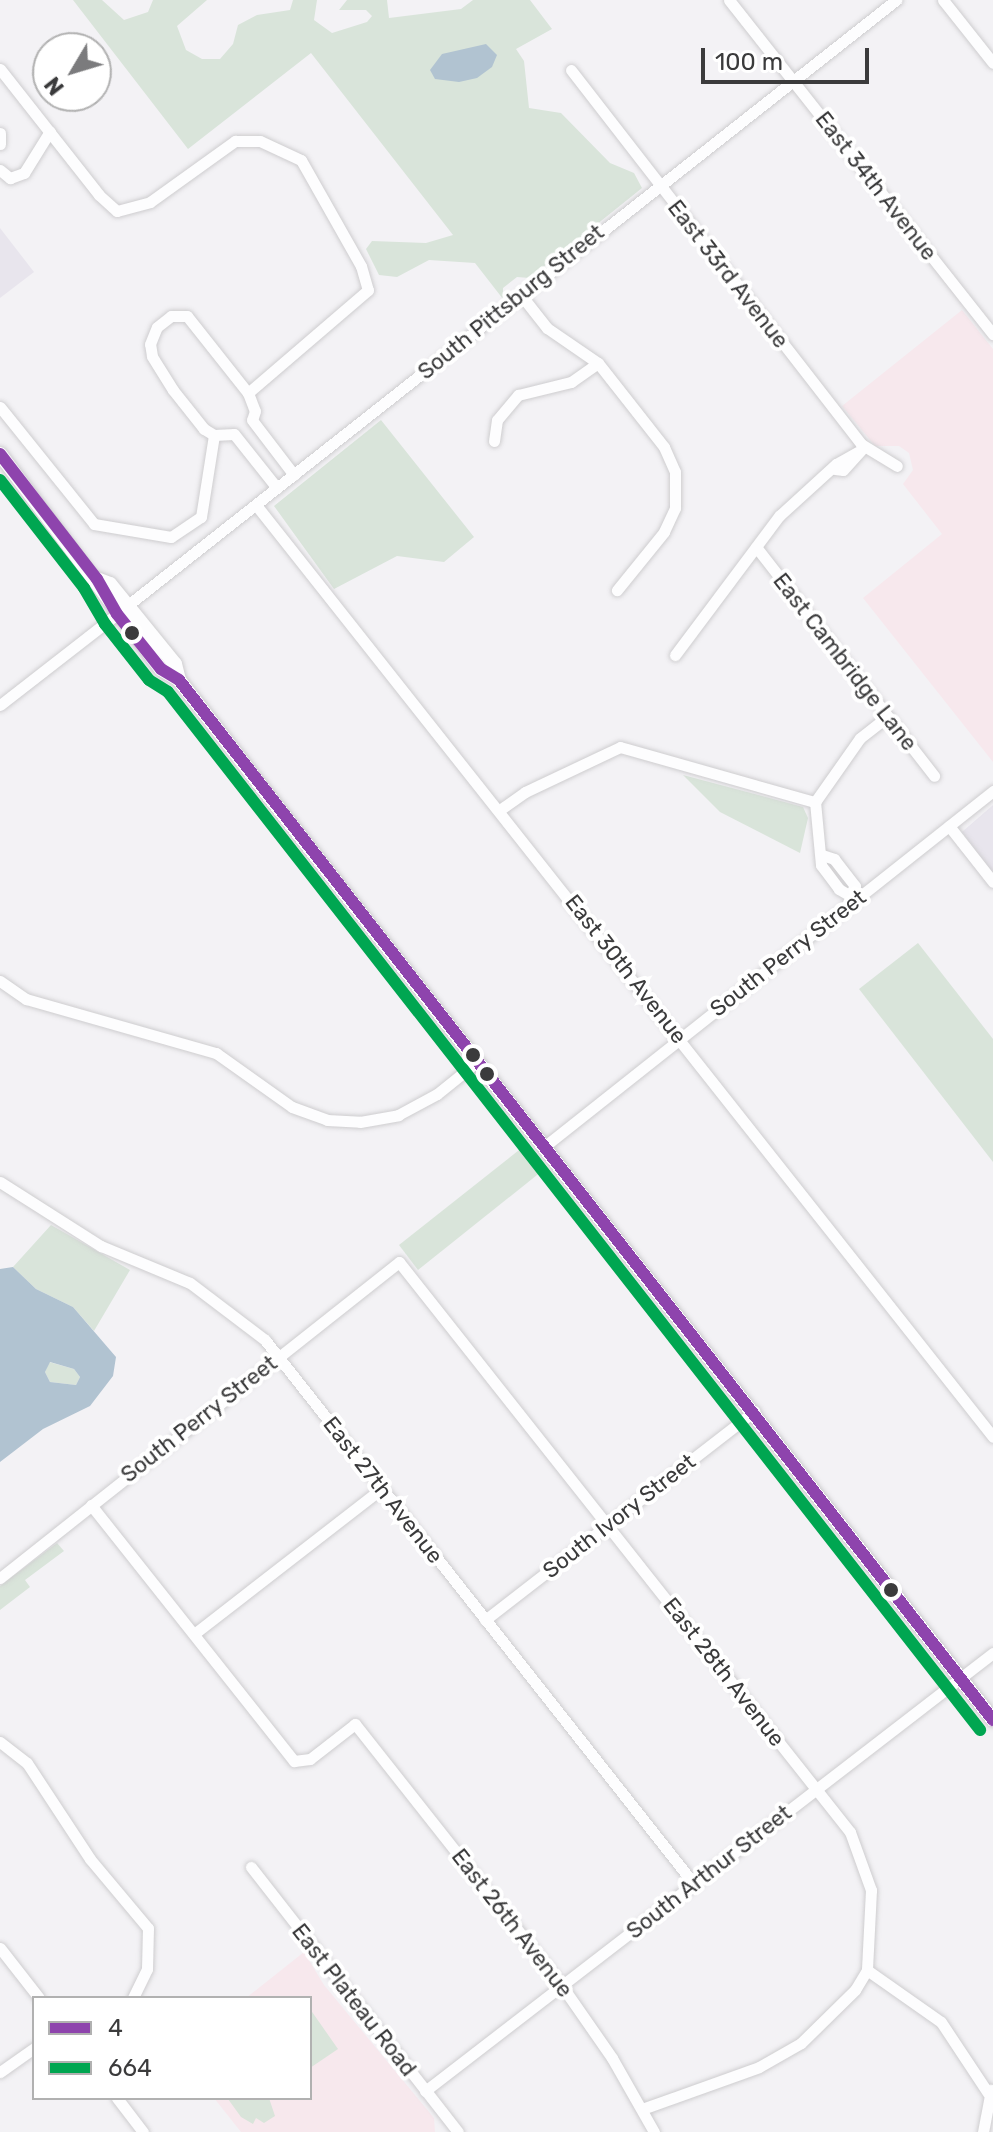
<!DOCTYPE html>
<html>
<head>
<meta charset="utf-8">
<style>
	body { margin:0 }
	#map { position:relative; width:993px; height:2132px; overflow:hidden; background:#f3f2f5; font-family:Rubik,sans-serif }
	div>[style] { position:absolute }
	.built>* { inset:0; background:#e8e5ed }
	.education>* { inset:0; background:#f7e8ed }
	.green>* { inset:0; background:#d9e4da }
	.water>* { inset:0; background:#b1c3d1 }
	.roads { filter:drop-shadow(0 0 2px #cecdcf) drop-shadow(0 0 2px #cecdcf) }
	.minor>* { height:11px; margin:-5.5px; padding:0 5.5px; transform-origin:5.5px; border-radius:5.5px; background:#fdfdfe }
	.major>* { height:14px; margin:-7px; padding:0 7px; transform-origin:7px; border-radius:7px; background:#fdfdfe }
	.bus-1>* { height:12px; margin:-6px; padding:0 6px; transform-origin:6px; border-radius:6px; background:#8e44ad }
	.bus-2>* { height:12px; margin:-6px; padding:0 6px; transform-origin:6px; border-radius:6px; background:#00a651 }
	.dots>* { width:22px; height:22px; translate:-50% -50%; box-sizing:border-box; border:4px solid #fff; border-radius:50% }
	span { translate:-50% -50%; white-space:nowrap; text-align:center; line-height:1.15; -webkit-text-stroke:8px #fff; paint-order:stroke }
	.street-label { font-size:22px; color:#3b3b3c }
	.legend { position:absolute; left:32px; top:1996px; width:280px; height:104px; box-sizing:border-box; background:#fff; border:2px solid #b1b1b1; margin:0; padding:10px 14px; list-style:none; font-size:24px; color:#3b3b3c }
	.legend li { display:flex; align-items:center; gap:16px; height:40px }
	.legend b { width:40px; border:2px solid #b1b1b1 }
	.north { position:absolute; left:32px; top:32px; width:80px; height:80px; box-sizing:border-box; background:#fff; border:2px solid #b1b1b1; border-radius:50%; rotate:232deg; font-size:22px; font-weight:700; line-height:32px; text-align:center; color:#3b3b3c }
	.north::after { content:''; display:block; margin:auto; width:28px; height:36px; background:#7b7b7d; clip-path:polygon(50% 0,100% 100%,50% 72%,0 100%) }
	.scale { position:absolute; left:701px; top:48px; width:168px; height:36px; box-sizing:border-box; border:4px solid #3b3b3c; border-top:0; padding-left:10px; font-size:24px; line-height:28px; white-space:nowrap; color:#3b3b3c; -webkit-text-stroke:6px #fff; paint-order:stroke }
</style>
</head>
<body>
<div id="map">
	<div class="built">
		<i style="clip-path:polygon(0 228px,34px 272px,0 298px)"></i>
		<i style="clip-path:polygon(993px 805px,993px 873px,962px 832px)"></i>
	</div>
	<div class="education">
		<i style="clip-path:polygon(962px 310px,993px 349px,993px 762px,863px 598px,942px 534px,903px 484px,913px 470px,909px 453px,899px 446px,875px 446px,842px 406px)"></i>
		<i style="clip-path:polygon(304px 1952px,324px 1985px,434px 2118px,435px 2132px,241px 2132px,214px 2098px,310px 2098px,310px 1998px,246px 1998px)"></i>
	</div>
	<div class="green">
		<i style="clip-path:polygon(73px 0,102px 0,124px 20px,148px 12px,153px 0,207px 0,177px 26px,186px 50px,202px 59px,220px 59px,233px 44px,238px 25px,257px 15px,290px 10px,293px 0,317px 0,314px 20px,332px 33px,367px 22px,372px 16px,366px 10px,339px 10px,347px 0,387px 0,389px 18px,461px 9px,473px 0,530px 0,552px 29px,516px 49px,524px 61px,529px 108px,561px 113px,610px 163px,634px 173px,642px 188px,530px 278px,517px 277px,503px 288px,503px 299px,475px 263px,429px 260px,397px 277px,379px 275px,366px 249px,372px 241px,426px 243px,453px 235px,311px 53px,188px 149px)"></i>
		<i style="clip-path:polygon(381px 420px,474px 537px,444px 562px,397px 556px,334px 589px,274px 506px)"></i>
		<i style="clip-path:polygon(683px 775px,803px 807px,808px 818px,800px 853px,720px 812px)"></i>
		<i style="clip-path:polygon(918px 943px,993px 1039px,993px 1162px,859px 989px)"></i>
		<i style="clip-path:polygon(528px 1143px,547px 1167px,418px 1270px,399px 1245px)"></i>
		<i style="clip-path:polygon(51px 1225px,130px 1270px,94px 1331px,73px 1307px,36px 1289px,13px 1267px)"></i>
		<i style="clip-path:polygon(49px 1362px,74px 1369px,80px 1377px,76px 1385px,50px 1382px,45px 1372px)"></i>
		<i style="clip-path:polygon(57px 1543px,64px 1551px,25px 1580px,30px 1587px,0 1610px,0 1586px)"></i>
		<i style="clip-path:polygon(310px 2009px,338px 2049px,310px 2068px)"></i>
		<i style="clip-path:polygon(269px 2098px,275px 2116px,264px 2123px,256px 2118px,253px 2124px,241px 2117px,228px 2099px)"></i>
	</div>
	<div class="water">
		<i style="clip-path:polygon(486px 44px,497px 55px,492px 67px,477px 78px,459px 82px,435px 79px,430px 70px,442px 54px)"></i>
		<i style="clip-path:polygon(evenodd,13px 1267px,36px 1289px,73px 1307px,116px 1357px,113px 1376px,90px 1406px,43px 1429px,0 1462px,0 1269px,13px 1267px,50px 1362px,74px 1369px,80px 1377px,76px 1385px,50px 1382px,45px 1372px,50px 1362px)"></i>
	</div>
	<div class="roads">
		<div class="minor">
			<i style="left:729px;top:0;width:426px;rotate:51.7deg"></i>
			<i style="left:943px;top:0;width:80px;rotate:51.6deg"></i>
			<i style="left:0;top:69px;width:160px;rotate:51.8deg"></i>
			<i style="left:99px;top:195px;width:24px;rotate:42deg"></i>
			<i style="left:117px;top:211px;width:34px;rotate:-15deg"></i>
			<i style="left:150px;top:202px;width:105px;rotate:-35.7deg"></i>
			<i style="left:235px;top:141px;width:25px"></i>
			<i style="left:260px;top:141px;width:45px;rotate:24.9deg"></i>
			<i style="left:301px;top:160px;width:122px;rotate:60.5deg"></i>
			<i style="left:361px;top:266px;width:25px;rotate:74deg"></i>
			<i style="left:368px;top:290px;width:158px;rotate:139.4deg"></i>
			<i style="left:571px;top:70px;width:473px;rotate:52.2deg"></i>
			<i style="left:861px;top:444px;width:42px;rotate:31.4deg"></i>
			<i style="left:0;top:133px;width:11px;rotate:90deg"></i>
			<i style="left:0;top:170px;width:13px;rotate:39deg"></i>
			<i style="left:10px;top:178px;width:15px;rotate:-20deg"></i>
			<i style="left:24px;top:173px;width:49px;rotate:-58.2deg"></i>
			<i style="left:521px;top:295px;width:42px;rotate:51.8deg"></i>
			<i style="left:547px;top:328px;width:62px;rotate:34.5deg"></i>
			<i style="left:598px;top:363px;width:107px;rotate:51.8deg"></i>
			<i style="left:664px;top:447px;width:27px;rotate:66deg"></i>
			<i style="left:675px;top:472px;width:36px;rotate:90deg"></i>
			<i style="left:675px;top:508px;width:26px;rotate:115deg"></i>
			<i style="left:664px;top:532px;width:75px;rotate:129deg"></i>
			<i style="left:0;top:407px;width:150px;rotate:51.2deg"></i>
			<i style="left:94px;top:524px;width:78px;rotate:9.6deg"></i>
			<i style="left:171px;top:537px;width:36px;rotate:-34deg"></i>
			<i style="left:201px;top:517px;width:83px;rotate:-81deg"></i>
			<i style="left:494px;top:441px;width:21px;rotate:-82deg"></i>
			<i style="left:497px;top:420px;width:33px;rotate:-50deg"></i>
			<i style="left:518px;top:395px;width:55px;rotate:-13.8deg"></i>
			<i style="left:571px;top:382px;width:33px;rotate:-35deg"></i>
			<i style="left:835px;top:469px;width:8px;rotate:7deg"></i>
			<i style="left:843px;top:470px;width:30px;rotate:-48deg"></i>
			<i style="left:277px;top:488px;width:69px;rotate:-128.5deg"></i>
			<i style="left:234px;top:434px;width:20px;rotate:177deg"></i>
			<i style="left:214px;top:435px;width:12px;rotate:-149deg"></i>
			<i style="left:204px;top:429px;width:50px;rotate:-128.5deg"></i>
			<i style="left:173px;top:390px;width:40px;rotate:-122deg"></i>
			<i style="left:152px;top:356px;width:12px;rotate:-99deg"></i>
			<i style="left:150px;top:344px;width:18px;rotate:-68deg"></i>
			<i style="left:157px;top:327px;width:18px;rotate:-38deg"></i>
			<i style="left:171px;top:316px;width:16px"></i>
			<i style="left:187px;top:316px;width:98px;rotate:51.6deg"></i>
			<i style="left:248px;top:393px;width:19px;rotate:69deg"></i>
			<i style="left:255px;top:411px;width:9px;rotate:108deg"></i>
			<i style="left:252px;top:420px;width:69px;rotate:52.6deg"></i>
			<i style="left:256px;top:505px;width:1188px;rotate:51.66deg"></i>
			<i style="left:756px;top:547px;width:290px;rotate:52.1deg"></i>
			<i style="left:128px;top:605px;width:978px;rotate:-38.23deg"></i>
			<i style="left:675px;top:655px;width:174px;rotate:-53.2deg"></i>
			<i style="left:779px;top:516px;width:77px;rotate:-42.4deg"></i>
			<i style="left:836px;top:464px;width:25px;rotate:-29deg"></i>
			<i style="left:0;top:705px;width:148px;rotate:-37.9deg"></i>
			<i style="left:501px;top:809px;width:29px;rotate:-35deg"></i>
			<i style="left:525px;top:792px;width:105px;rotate:-25.3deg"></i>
			<i style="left:620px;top:747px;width:203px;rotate:15.8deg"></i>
			<i style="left:949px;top:826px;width:71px;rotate:51.8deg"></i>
			<i style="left:822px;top:855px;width:13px;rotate:18deg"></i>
			<i style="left:834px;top:859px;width:34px;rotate:52deg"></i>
			<i style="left:855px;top:886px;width:8px;rotate:120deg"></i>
			<i style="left:856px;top:899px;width:20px;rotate:-150deg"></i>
			<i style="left:839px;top:889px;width:30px;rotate:-127deg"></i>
			<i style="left:821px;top:865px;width:63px;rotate:-95.4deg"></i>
			<i style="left:815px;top:802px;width:78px;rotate:-54.9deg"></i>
			<i style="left:860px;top:738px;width:33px;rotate:-38deg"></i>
			<i style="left:0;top:981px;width:32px;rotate:35deg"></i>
			<i style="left:26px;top:999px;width:198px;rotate:15.9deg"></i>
			<i style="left:216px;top:1053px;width:93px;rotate:35.4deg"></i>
			<i style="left:292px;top:1107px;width:37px;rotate:20deg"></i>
			<i style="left:327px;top:1120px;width:33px;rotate:3deg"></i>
			<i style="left:360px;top:1122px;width:39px;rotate:-10deg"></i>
			<i style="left:398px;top:1115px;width:44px;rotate:-28.3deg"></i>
			<i style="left:437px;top:1094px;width:53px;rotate:-38.8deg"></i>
			<i style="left:545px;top:1146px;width:572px;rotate:-38.39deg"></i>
			<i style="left:0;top:1182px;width:120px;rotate:32.4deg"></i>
			<i style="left:101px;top:1246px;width:96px;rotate:22.6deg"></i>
			<i style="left:190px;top:1283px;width:94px;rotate:37.2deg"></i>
			<i style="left:265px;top:1340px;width:693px;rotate:51.74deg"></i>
			<i style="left:91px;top:1505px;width:327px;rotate:51.6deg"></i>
			<i style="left:294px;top:1761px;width:16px;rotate:-7deg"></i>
			<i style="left:310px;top:1759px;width:57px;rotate:-37.9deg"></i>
			<i style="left:355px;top:1724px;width:334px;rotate:51.7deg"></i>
			<i style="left:562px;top:1986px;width:88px;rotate:55.2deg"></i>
			<i style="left:612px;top:2058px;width:85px;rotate:60.4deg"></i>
			<i style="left:0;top:1578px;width:509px;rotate:-38.38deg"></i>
			<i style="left:399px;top:1262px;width:727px;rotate:51.65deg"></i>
			<i style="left:850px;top:1832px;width:62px;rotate:70.1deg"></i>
			<i style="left:871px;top:1890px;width:80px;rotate:92.9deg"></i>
			<i style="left:867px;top:1970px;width:90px;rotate:35.1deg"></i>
			<i style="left:941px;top:2022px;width:85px;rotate:56.5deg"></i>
			<i style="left:485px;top:1620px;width:341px;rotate:-37.8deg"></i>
			<i style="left:194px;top:1634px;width:238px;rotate:-37.8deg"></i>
			<i style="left:0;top:1742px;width:34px;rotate:38deg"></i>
			<i style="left:27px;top:1763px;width:115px;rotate:56.7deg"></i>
			<i style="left:90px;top:1859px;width:90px;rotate:50deg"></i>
			<i style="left:148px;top:1928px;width:41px;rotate:91.4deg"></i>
			<i style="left:147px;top:1969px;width:32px;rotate:116deg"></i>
			<i style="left:251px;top:1867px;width:336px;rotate:52deg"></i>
			<i style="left:0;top:1948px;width:63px;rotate:52deg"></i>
			<i style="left:0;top:2072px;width:42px;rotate:-35.2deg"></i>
			<i style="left:425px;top:2091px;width:717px;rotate:-37.64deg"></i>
			<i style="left:117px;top:2098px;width:43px;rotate:52.6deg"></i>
			<i style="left:642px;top:2109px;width:124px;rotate:-19.7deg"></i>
			<i style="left:759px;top:2067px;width:48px;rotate:-29.7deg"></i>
			<i style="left:801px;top:2043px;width:76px;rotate:-44.5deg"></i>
			<i style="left:855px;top:1990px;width:23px;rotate:-59deg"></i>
			<i style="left:983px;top:2132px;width:43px;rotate:-79.2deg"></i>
		</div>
		<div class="major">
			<i style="left:0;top:454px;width:269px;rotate:53.2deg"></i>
			<i style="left:161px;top:669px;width:21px;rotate:31deg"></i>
			<i style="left:97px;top:579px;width:14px;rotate:21deg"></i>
			<i style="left:110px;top:584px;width:103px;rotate:50.9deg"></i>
			<i style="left:175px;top:664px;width:16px;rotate:76deg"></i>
			<i style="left:179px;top:680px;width:116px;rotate:52.3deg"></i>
			<i style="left:250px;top:772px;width:1204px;rotate:51.91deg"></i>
		</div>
	</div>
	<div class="bus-1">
		<i style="left:0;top:454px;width:158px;rotate:52.2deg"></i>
		<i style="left:97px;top:579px;width:40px;rotate:60.3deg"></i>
		<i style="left:117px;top:614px;width:70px;rotate:51.3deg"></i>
		<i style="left:161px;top:669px;width:21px;rotate:31deg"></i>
		<i style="left:179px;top:680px;width:1321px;rotate:51.95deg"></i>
	</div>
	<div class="bus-2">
		<i style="left:0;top:480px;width:137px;rotate:52.1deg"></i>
		<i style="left:84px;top:588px;width:42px;rotate:59.7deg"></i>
		<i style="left:105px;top:624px;width:71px;rotate:51.8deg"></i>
		<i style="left:149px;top:680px;width:22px;rotate:32deg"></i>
		<i style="left:168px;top:692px;width:1318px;rotate:51.96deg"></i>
	</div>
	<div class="dots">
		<i style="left:132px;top:633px;background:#3b3b3c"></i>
		<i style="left:473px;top:1055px;background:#3b3b3c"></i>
		<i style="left:487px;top:1074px;background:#3b3b3c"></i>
		<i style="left:891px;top:1590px;background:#3b3b3c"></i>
	</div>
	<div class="street-label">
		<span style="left:876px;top:186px;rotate:52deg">East 34th Avenue</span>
		<span style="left:728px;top:274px;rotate:52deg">East 33rd Avenue</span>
		<span style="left:511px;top:302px;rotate:-39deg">South Pittsburg Street</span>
		<span style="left:845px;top:662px;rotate:52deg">East Cambridge Lane</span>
		<span style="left:788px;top:953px;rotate:-38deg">South Perry Street</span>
		<span style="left:626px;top:969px;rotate:52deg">East 30th Avenue</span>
		<span style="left:199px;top:1419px;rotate:-38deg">South Perry Street</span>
		<span style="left:383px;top:1490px;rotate:52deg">East 27th Avenue</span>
		<span style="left:619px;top:1516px;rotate:-38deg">South Ivory Street</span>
		<span style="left:724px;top:1672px;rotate:52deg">East 28th Avenue</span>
		<span style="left:709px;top:1872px;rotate:-38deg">South Arthur Street</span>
		<span style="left:512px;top:1923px;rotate:52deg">East 26th Avenue</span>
		<span style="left:354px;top:2000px;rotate:52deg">East Plateau Road</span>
	</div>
	<ul class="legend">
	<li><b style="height:10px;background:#8e44ad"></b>4</li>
	<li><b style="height:10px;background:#00a651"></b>664</li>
	</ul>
	<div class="north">N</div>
	<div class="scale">100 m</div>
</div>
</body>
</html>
